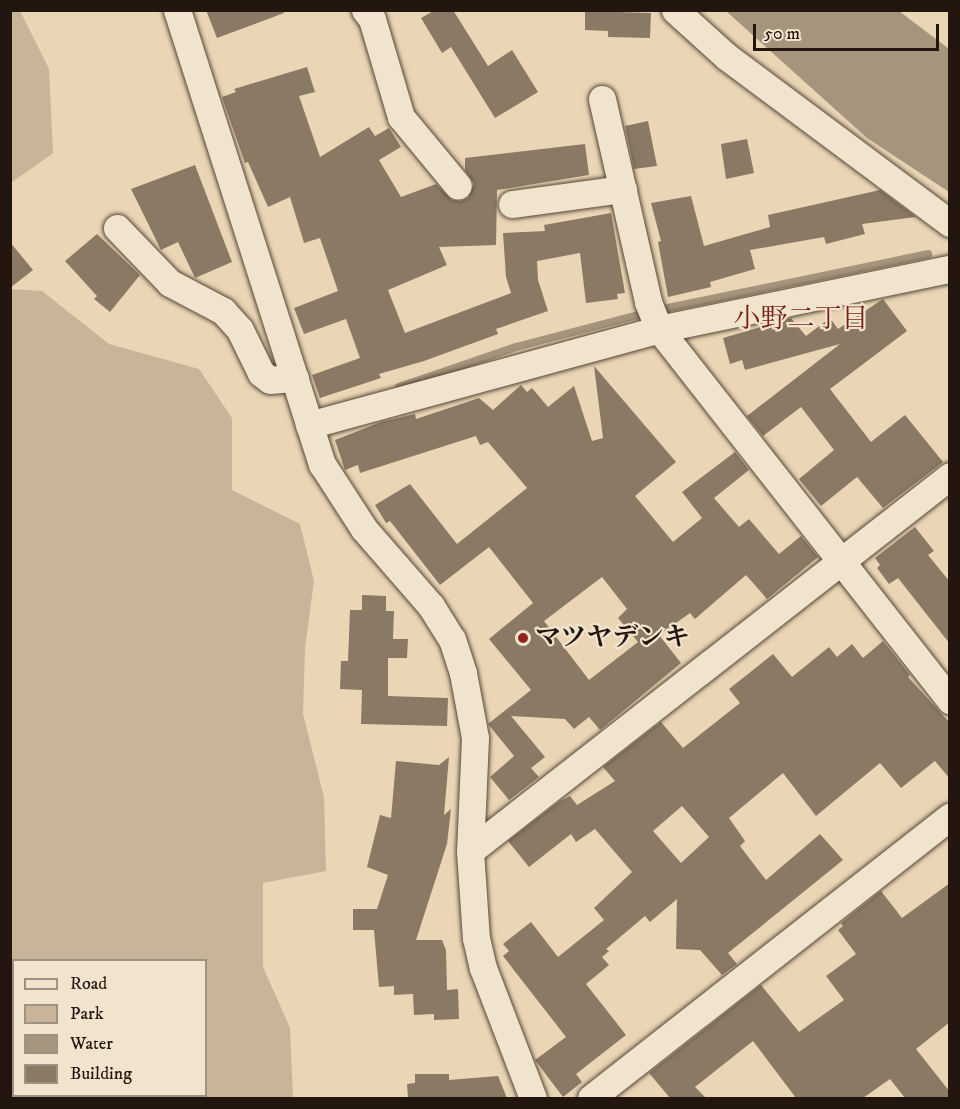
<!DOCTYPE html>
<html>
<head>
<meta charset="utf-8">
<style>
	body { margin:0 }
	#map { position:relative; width:960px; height:1109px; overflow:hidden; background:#ead6b5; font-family:"IM FELL DW Pica","Noto Serif JP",serif }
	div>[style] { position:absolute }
	.green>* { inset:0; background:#c8b599 }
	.water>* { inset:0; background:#a6957d }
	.stream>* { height:8px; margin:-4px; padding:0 4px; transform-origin:4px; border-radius:4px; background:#a6957d }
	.building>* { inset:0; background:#8a7a65 }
	.roads { filter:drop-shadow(0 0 2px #554638) drop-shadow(0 0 2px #554638) }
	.minor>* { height:27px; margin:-13.5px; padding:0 13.5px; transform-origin:13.5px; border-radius:13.5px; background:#f1e4cf }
	.dots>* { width:16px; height:16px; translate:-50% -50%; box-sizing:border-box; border:3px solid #f1e4cf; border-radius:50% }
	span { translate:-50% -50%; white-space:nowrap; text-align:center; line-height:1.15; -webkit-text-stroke:4.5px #f1e4cf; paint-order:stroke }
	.poi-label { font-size:26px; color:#23160f; font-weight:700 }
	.left { translate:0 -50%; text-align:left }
	.neighbourhood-label { font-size:27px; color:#7a1f14 }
	.frame { position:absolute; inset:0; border:12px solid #23160f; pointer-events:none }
	.legend { position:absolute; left:12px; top:959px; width:195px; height:138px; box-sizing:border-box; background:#f1e4cf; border:2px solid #9f9282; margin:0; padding:8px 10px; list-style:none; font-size:18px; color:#23160f }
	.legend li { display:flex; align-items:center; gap:12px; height:30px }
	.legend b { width:30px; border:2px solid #9f9282 }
	.scale { position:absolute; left:753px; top:24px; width:186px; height:27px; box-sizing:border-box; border:3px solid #23160f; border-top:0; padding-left:8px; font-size:18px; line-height:21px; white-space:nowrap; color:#23160f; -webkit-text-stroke:4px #f1e4cf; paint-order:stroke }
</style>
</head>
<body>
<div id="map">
	<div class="green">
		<i style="clip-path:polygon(11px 10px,20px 11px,49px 69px,53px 153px,11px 183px)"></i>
		<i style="clip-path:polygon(evenodd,10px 289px,42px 291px,109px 344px,199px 369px,232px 418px,232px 490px,300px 524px,314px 581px,305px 648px,303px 714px,324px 797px,326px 871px,263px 883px,263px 967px,290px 1028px,293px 1098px,11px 1098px,10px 289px,14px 960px,206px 960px,206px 1096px,14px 1096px,14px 960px)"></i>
	</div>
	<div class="water">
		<i style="clip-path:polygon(726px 11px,899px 11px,949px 49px,949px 192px,867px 138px)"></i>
	</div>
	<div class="stream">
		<i style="left:658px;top:310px;width:276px;rotate:-11.7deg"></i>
		<i style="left:399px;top:387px;width:124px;rotate:-18.9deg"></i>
		<i style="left:516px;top:347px;width:134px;rotate:-14.7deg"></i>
	</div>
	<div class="building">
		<i style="clip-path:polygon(206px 10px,283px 10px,284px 13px,217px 38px)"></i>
		<i style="clip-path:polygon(435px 10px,453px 10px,488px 66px,512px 50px,538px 92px,495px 118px,451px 47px,442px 53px,421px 18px)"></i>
		<i style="clip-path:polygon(585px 11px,651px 13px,650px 38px,608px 37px,608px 31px,585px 30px)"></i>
		<i style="clip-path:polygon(307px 67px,315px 92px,299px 96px,320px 157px,369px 127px,375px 136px,389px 128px,401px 147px,379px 160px,401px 197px,436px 184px,452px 200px,461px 201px,468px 198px,474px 184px,465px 170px,465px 158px,585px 144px,589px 175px,497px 190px,496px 245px,439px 247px,447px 265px,388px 290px,405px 333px,511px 293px,506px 277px,503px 233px,545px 231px,544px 225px,611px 213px,625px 293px,617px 294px,618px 299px,586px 303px,580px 253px,537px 261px,538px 280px,548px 311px,496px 329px,498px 334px,424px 361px,379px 374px,381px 378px,320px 398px,312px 375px,360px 358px,346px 319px,304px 334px,294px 308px,338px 291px,320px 238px,304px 243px,290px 197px,268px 207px,248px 162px,245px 163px,222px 97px,236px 92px,234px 89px)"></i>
		<i style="clip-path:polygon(648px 121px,657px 166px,634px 169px,625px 126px)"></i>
		<i style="clip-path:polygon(747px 139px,754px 173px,726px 179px,721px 144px)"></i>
		<i style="clip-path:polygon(195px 165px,232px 262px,195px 278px,178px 242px,161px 250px,131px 189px)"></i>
		<i style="clip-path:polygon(880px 190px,916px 217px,862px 224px,865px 234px,826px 244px,824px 237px,750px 250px,755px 269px,710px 282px,711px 287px,668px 297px,658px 242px,661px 241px,651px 203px,691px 196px,704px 246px,770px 227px,768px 215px)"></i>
		<i style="clip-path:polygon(97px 234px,140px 275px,110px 312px,94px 299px,97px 296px,65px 261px)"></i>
		<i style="clip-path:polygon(10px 242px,33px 270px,10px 288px)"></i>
		<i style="clip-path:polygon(883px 299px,907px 331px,830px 389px,871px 442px,905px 415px,943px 462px,883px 508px,857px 477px,821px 506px,799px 479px,834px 450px,801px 407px,763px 436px,747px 416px,840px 344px,745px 370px,742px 360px,730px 364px,723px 338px,791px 318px,806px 336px,830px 318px,838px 329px)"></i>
		<i style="clip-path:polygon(evenodd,594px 366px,676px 462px,635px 496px,673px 542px,702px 518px,682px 492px,735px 452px,749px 470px,714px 498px,739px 527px,749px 519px,779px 554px,801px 536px,818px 557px,767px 599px,746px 575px,695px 619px,690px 613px,659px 635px,681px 663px,600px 730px,589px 717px,574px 729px,565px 719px,511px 716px,545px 757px,531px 768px,539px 777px,509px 800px,490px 777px,514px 756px,488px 724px,531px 690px,489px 639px,533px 603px,489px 547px,440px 585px,390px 521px,386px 523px,375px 505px,410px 484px,457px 544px,527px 488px,488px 442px,480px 445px,476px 436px,360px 473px,358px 465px,345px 470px,335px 440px,381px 422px,415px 414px,416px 419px,479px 398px,493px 410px,521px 385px,527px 392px,532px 388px,548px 407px,574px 386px,592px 441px,603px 438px,594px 366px,602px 577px,627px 609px,618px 618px,638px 642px,589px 680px,544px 621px,602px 577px)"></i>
		<i style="clip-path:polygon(915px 527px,934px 551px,928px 555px,950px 582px,950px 644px,898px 578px,889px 584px,877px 568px,880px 565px,875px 558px)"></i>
		<i style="clip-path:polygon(362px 595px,386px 596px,386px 611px,394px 611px,393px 639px,408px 639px,407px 658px,388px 658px,388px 696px,448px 698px,447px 726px,361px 724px,362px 690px,340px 689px,341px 661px,348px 661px,350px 610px,362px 610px)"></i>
		<i style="clip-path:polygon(evenodd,883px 641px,910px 675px,908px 677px,950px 723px,950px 779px,935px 761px,901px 788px,880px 763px,816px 816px,783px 773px,729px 818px,745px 841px,740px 846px,766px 880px,820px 834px,843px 860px,728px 953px,737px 964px,722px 975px,700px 950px,676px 949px,677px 899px,650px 922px,645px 916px,606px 949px,609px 951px,602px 957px,609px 965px,586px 984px,626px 1035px,576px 1074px,582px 1082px,563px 1097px,535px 1060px,566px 1037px,503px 956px,509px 951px,503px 944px,531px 922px,558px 957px,604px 920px,594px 908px,632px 872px,595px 829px,576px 842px,571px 834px,529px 867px,508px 841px,560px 801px,570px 796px,577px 805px,615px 781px,603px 767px,661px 722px,683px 748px,740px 703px,729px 689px,773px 654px,792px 677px,829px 647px,837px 657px,852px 644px,863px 658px,883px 641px,682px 806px,709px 837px,681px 863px,653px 831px,682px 806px)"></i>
		<i style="clip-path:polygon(449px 757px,444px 815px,451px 809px,447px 844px,416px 940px,442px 940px,446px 950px,447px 990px,458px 989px,459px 1019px,434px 1020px,434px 1014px,414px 1015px,413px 994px,394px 995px,394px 986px,379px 987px,374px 930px,353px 930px,353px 909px,377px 909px,388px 875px,367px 867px,380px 815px,391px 818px,396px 761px,439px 765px)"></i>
		<i style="clip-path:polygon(950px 883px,950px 1022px,916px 1049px,950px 1092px,950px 1098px,905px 1098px,890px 1079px,863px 1098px,796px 1098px,753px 1041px,695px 1087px,706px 1098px,670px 1098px,649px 1073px,761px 985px,799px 1032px,844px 1000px,826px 976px,856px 954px,838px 930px,843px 926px,841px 923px,881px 891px,902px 918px)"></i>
		<i style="clip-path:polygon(415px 1074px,449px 1074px,449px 1080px,498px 1076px,507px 1098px,408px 1098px,407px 1084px,415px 1083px)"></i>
	</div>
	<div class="roads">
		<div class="minor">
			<i style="left:177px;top:10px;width:477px;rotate:72.3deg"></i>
			<i style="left:322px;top:464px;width:77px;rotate:57.1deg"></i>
			<i style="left:364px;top:529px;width:102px;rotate:49deg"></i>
			<i style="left:431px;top:606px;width:39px;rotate:58deg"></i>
			<i style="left:452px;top:639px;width:36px;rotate:72deg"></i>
			<i style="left:463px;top:673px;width:66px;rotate:79.5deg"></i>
			<i style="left:475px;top:738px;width:113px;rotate:92.5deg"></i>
			<i style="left:470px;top:851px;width:87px;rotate:86.1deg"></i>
			<i style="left:476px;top:938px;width:31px;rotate:77deg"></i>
			<i style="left:483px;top:968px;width:139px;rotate:69deg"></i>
			<i style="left:365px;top:10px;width:11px;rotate:52deg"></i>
			<i style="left:372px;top:19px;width:102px;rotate:73.5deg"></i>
			<i style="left:401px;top:117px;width:89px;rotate:50.4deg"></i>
			<i style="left:675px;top:10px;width:70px;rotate:42.1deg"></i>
			<i style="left:727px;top:57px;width:278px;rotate:36.7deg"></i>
			<i style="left:602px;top:99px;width:208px;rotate:77.2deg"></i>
			<i style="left:648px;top:302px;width:29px;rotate:68deg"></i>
			<i style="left:659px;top:329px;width:472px;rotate:51.9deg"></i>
			<i style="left:512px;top:204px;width:112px;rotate:-7.7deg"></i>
			<i style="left:117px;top:228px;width:76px;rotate:46.1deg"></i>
			<i style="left:170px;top:283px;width:60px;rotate:27.8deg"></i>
			<i style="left:223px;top:311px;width:25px;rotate:48deg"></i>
			<i style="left:240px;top:330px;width:48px;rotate:64deg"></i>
			<i style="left:261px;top:373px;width:11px;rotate:38deg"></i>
			<i style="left:270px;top:380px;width:25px;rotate:-5deg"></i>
			<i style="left:309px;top:425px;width:363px;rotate:-15.3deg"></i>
			<i style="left:659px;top:329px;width:297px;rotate:-11.7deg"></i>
			<i style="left:470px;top:851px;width:609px;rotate:-38deg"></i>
			<i style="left:591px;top:1098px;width:456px;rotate:-38.1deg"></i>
		</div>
	</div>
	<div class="dots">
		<i style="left:523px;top:638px;background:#8f2418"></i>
	</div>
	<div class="poi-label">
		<span class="left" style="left:535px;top:638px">マツヤデンキ</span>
	</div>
	<div class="neighbourhood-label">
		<span style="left:801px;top:320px">小野二丁目</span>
	</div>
	<div class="frame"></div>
	<ul class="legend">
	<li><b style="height:8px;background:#f1e4cf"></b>Road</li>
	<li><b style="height:16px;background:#c8b599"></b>Park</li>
	<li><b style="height:16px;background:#a6957d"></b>Water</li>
	<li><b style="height:16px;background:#8a7a65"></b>Building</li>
	</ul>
	<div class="scale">50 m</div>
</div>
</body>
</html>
